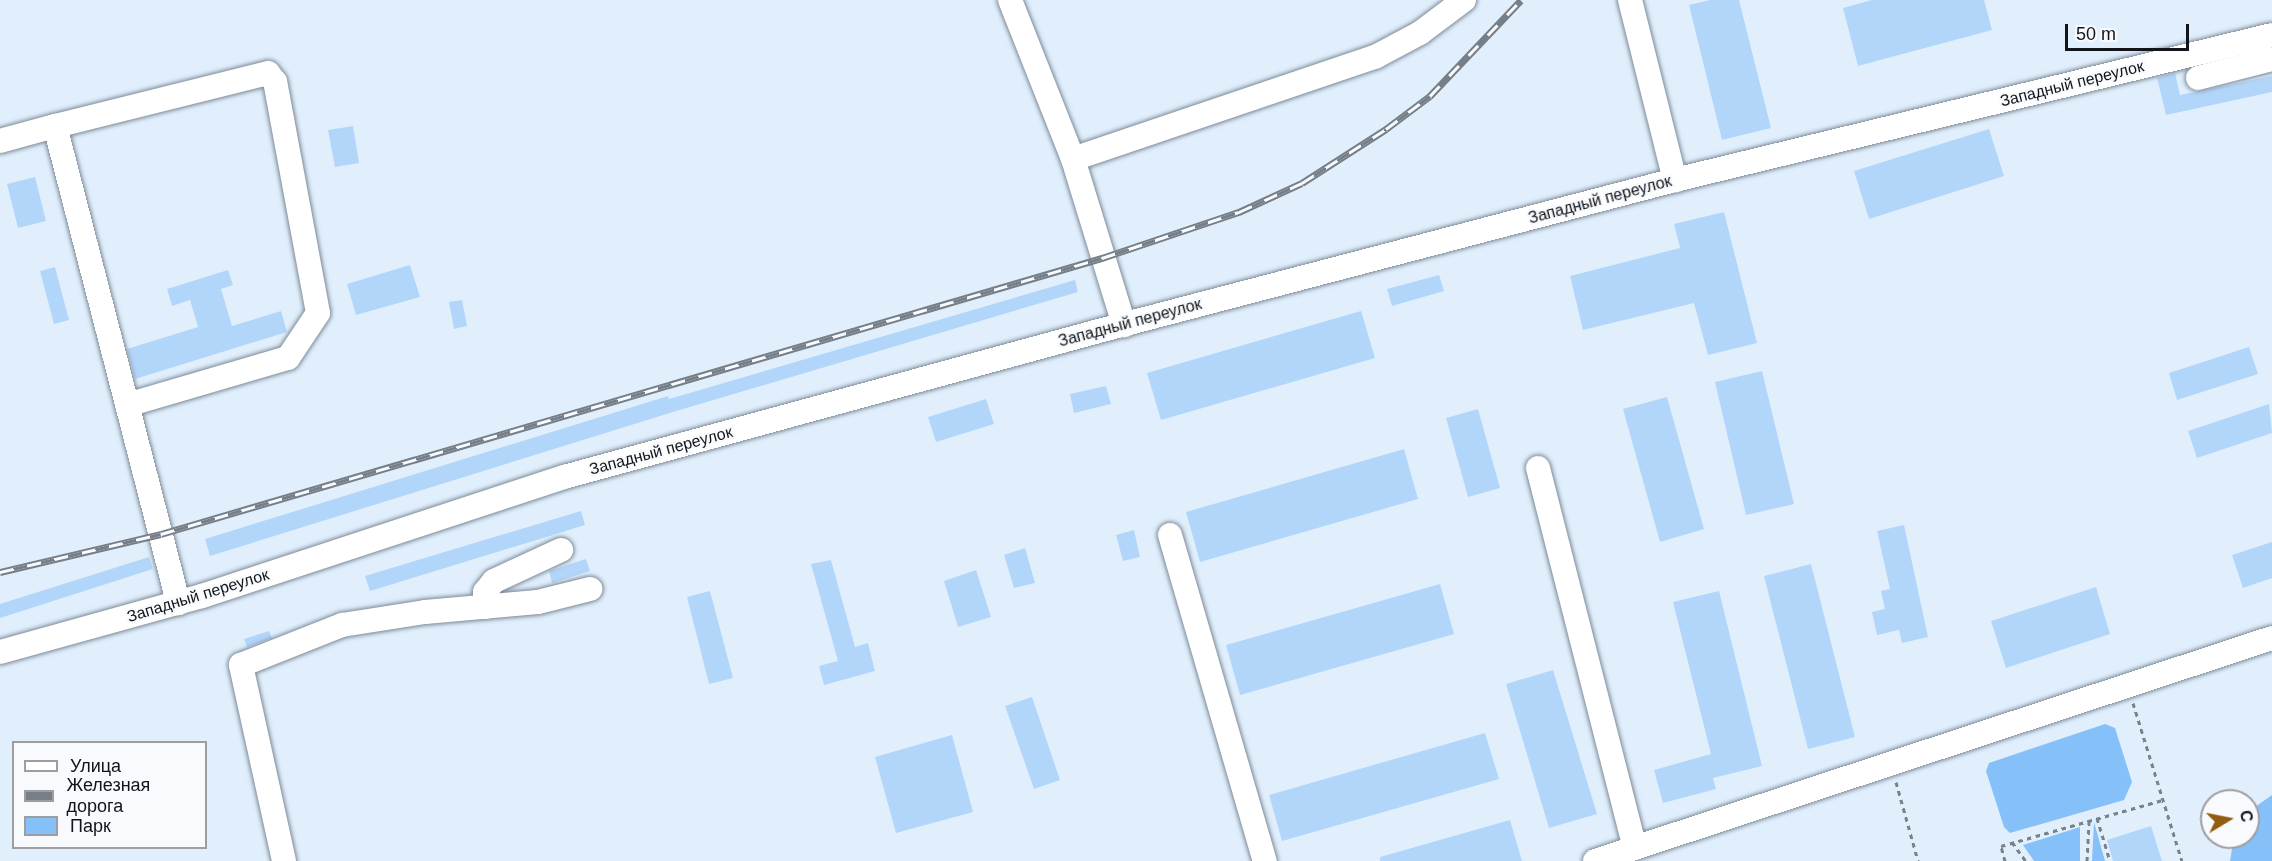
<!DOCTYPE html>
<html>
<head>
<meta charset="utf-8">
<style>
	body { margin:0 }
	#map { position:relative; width:2272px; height:861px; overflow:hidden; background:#e1effd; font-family:Helvetica,sans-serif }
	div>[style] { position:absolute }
	.green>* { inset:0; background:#86c0f9 }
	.building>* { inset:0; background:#b2d6fa }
	.path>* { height:3px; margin-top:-1.5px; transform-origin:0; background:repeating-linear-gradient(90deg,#79828b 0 4.5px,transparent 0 9px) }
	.roads { filter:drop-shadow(0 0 2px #7d8a97) drop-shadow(0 0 2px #7d8a97) }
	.minor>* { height:24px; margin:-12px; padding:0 12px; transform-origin:12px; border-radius:12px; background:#fff }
	.rail>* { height:7px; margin-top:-3.5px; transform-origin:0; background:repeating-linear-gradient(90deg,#f8fafd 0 14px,#767e88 0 28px); box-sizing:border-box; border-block:2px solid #767e88 }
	span { translate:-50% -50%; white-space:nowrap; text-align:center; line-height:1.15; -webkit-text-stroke:4.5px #f8fafd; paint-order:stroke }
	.street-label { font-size:16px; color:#11151a }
	.legend { position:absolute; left:12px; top:741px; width:195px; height:108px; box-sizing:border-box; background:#f8fafd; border:2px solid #9c9ea2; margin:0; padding:8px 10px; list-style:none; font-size:18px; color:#11151a }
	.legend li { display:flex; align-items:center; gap:12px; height:30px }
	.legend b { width:30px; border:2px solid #9c9ea2 }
	.north { position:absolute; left:2200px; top:789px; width:60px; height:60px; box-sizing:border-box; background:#f8fafd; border:2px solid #9c9ea2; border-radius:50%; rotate:80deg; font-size:16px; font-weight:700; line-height:24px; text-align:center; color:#11151a }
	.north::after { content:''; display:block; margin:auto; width:21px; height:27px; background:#925d11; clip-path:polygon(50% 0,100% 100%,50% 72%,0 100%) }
	.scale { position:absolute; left:2065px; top:24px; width:124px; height:27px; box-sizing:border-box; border:3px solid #11151a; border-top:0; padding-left:8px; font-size:18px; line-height:21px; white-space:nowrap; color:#11151a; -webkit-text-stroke:4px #f8fafd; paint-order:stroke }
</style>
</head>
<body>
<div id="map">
	<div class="green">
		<i style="clip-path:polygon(2105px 724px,2115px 728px,2132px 782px,2124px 800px,2010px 833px,2004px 827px,1986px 771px,1989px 763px)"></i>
		<i style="clip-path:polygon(2272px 795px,2272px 861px,2230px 861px,2234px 837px,2248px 837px,2248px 812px)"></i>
		<i style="clip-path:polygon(2094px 822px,2105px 861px,2092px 861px)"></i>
		<i style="clip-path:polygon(2080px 827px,2080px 861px,2034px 861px,2023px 845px)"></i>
	</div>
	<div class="building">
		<i style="clip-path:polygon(1710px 0,1739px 0,1771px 128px,1722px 140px,1689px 5px)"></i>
		<i style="clip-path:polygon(1872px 0,1984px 0,1992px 30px,1858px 66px,1843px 8px)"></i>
		<i style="clip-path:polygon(2175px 73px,2180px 95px,2272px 76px,2272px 92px,2166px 115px,2157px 78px)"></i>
		<i style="clip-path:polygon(353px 126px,359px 163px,335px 167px,328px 130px)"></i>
		<i style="clip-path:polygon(1989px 129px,2004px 176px,1869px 219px,1854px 171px)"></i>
		<i style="clip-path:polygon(35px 177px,46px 221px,18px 228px,7px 184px)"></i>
		<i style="clip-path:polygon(1724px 212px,1757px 343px,1708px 355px,1694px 303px,1583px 330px,1570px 276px,1680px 248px,1674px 224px)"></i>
		<i style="clip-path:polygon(410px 265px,420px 297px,356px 315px,347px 284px)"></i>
		<i style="clip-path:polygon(55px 267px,69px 320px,54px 324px,40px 271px)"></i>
		<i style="clip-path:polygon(228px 270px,233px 285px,221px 289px,232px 326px,281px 311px,287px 332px,135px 379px,127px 349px,198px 327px,190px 300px,172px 306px,167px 289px)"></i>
		<i style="clip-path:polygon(1439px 275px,1444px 291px,1392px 306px,1387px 289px)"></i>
		<i style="clip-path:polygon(1075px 280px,1078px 292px,673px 412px,210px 556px,205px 539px,668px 396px,669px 399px)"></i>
		<i style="clip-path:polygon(462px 300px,467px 326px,454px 329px,449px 302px)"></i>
		<i style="clip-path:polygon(1361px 311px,1375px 358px,1161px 420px,1147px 373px)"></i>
		<i style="clip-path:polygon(2249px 347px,2258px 374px,2177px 400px,2169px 373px)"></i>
		<i style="clip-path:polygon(1762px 371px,1794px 504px,1746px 515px,1715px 382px)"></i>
		<i style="clip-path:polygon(1106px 386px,1111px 404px,1074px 413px,1070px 394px)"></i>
		<i style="clip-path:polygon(1667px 397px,1704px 529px,1660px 542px,1623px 409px)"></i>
		<i style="clip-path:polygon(986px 399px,994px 424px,936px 442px,928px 417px)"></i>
		<i style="clip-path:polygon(2269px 404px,2272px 433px,2197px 458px,2188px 431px)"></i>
		<i style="clip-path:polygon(1478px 409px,1500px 488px,1468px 497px,1446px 418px)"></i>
		<i style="clip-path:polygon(1404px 449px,1418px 499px,1200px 562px,1186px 512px)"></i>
		<i style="clip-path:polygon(581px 511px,585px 525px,370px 591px,365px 576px)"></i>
		<i style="clip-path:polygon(1904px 525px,1928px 637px,1902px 643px,1899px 630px,1877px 635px,1872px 612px,1885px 609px,1881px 591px,1890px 589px,1877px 531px)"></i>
		<i style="clip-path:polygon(1134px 530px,1140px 557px,1123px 561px,1116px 535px)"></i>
		<i style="clip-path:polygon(2272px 542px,2272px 578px,2243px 588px,2232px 555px)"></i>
		<i style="clip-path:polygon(1025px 548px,1035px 583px,1014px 588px,1004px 555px)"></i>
		<i style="clip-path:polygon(149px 557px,153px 569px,0 618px,0 604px)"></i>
		<i style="clip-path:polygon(586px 559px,590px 571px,552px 583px,549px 571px)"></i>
		<i style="clip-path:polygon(831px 560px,855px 647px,868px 643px,875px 671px,824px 685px,819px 666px,838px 661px,811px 564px)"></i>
		<i style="clip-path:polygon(1811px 564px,1855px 737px,1808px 749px,1764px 576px)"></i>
		<i style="clip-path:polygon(976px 570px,991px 617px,958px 627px,944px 581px)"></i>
		<i style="clip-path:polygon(1440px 584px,1454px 634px,1240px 695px,1226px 645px)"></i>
		<i style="clip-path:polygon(2096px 587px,2110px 634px,2006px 668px,1991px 621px)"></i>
		<i style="clip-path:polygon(710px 591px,733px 678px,709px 684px,687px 597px)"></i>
		<i style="clip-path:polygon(1719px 591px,1762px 766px,1713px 778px,1716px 789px,1663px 803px,1654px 770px,1711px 754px,1673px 602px)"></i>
		<i style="clip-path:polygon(269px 631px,272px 638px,247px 647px,244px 639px)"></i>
		<i style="clip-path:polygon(1553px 670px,1597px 814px,1549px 828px,1506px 684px)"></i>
		<i style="clip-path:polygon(1032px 697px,1060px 780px,1034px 789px,1005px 706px)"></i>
		<i style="clip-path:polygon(1485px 733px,1499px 779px,1282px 841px,1269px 795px)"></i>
		<i style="clip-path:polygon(952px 735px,973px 812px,896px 833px,875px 757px)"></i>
		<i style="clip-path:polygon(1510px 820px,1522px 861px,1380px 861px,1380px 857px)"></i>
		<i style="clip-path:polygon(2151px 826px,2162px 861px,2113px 861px,2107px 840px)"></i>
	</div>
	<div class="path">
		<i style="left:2133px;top:703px;width:165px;rotate:72.8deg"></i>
		<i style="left:1896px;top:782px;width:82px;rotate:74.4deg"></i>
		<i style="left:2097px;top:818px;width:45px;rotate:73.2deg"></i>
		<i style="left:2012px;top:842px;width:24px;rotate:54deg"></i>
		<i style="left:2005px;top:861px;width:16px;rotate:-105deg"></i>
		<i style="left:2001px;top:846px;width:168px;rotate:-15.9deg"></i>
		<i style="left:2087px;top:861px;width:40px;rotate:-87.1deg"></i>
	</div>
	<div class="roads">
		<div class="minor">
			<i style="left:1010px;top:0;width:171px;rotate:68.4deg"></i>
			<i style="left:1073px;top:159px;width:174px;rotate:72.9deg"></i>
			<i style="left:1630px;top:0;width:186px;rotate:76deg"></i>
			<i style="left:2198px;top:78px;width:76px;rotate:-14.4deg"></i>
			<i style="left:0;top:141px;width:57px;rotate:-15.3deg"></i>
			<i style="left:1073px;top:159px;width:319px;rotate:-18.7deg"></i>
			<i style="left:1375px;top:57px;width:51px;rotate:-28.1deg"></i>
			<i style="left:1420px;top:33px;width:55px;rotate:-36.9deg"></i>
			<i style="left:127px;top:405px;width:168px;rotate:-16.3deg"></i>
			<i style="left:288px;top:358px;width:54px;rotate:-56.3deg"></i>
			<i style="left:318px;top:313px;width:235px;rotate:-100.5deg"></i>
			<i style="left:275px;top:82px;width:11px;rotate:-128deg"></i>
			<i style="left:268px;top:73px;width:219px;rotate:166deg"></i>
			<i style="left:55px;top:126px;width:493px;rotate:75.5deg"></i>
			<i style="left:1538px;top:468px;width:392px;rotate:75.7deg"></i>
			<i style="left:1170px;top:535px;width:340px;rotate:73.8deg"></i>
			<i style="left:485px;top:607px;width:15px;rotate:-90deg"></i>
			<i style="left:485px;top:592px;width:14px;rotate:-51deg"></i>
			<i style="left:494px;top:581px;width:74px;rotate:-24.8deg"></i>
			<i style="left:0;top:652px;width:210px;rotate:-15.5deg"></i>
			<i style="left:202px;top:596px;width:381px;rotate:-18.2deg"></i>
			<i style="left:564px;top:477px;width:550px;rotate:-15.27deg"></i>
			<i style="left:1095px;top:332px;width:600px;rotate:-14.69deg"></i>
			<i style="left:1675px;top:180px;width:614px;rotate:-13.65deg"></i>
			<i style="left:284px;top:861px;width:201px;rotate:-102.4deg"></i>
			<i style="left:241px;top:665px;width:109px;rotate:-21.6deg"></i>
			<i style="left:342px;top:625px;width:84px;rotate:-8.9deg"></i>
			<i style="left:425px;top:612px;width:113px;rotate:-5.1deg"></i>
			<i style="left:538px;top:602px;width:54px;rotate:-14deg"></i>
			<i style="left:1595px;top:861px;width:713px;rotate:-18.23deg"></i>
		</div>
	</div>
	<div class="rail">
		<i style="left:0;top:572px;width:165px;rotate:-13.3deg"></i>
		<i style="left:161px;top:534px;width:981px;rotate:-16.35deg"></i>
		<i style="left:1102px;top:258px;width:145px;rotate:-18.6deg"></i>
		<i style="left:1239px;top:212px;width:69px;rotate:-24.7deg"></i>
		<i style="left:1302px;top:183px;width:100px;rotate:-32.7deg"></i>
		<i style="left:1386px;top:129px;width:55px;rotate:-36.9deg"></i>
		<i style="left:1430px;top:96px;width:132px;rotate:-46.5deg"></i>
	</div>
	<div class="street-label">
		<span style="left:2072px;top:84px;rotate:-14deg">Западный переулок</span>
		<span style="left:1600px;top:200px;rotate:-15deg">Западный переулок</span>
		<span style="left:1130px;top:323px;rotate:-15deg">Западный переулок</span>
		<span style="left:661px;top:451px;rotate:-15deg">Западный переулок</span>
		<span style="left:198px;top:596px;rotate:-17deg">Западный переулок</span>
	</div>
	<ul class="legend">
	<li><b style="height:8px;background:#fff"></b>Улица</li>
	<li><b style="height:8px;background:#767e88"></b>Железная дорога</li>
	<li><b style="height:16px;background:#86c0f9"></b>Парк</li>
	</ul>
	<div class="north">С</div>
	<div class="scale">50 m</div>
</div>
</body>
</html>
